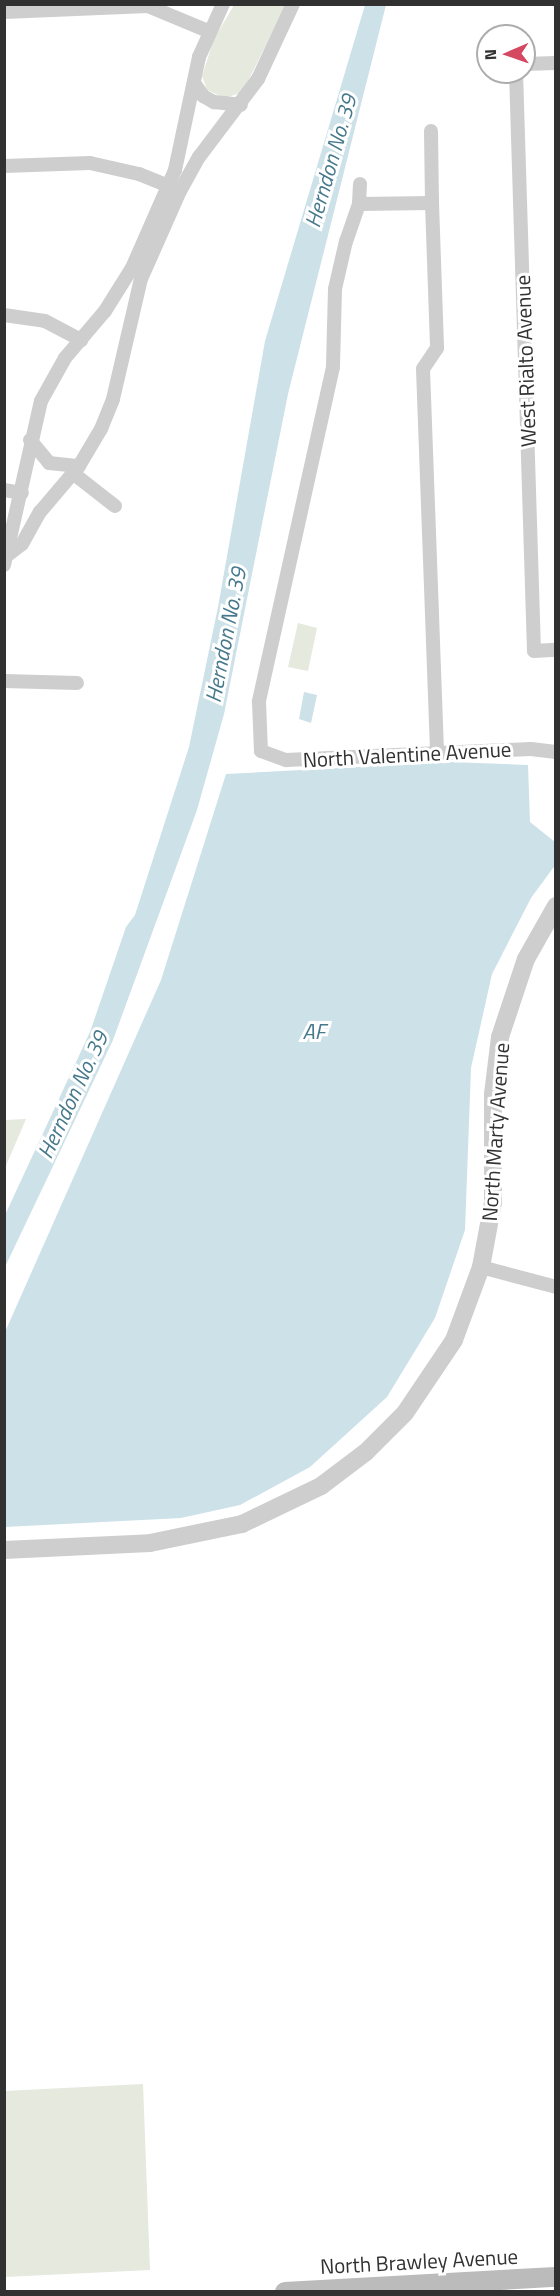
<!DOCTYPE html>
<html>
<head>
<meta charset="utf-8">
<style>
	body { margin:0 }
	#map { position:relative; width:560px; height:2296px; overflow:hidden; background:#fff; font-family:"Titillium Web",sans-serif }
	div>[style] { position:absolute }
	.green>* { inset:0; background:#e5e9de }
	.water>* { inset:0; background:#cde1e8 }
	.minor>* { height:14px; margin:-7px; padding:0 7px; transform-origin:7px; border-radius:7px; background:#cecece }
	.tertiary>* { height:18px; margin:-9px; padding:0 9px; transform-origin:9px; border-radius:9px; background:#cecece }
	.secondary>* { height:20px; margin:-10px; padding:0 10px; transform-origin:10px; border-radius:10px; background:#bbb }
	span { translate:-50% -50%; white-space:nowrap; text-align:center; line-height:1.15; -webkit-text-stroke:6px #fff; paint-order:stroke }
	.street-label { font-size:21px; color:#313131 }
	.water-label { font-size:22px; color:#47798c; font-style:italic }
	.frame { position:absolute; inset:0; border:6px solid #313131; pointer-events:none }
	.north { position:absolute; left:476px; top:24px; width:60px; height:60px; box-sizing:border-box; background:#fff; border:2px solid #adadad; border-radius:50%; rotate:268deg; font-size:16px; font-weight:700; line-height:24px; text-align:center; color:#313131 }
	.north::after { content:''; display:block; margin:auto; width:21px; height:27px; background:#d44862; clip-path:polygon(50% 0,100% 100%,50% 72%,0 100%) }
</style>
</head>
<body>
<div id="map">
	<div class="green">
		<i style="clip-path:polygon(234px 5px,286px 5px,249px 79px,240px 93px,225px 98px,207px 90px,202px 76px,214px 39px)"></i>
		<i style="clip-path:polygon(298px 623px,317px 628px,308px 671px,288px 667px)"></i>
		<i style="clip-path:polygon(26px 1119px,5px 1168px,5px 1120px)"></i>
		<i style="clip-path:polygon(143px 2084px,150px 2270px,5px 2277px,5px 2091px)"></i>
	</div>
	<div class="water">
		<i style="clip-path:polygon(365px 5px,386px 5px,288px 394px,224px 714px,197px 810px,113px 1040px,5px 1267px,5px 1215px,90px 1032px,126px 927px,135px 915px,189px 747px,218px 607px,265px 341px)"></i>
		<i style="clip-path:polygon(304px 692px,317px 695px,311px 723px,299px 719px)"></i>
		<i style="clip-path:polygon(451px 762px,528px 765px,530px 822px,555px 842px,556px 864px,531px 898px,492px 974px,471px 1068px,465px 1230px,435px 1318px,387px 1397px,310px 1467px,240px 1505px,181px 1518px,5px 1527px,5px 1332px,161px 980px,226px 774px)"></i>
	</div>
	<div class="minor">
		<i style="left:4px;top:12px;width:144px;rotate:-2.4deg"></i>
		<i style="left:148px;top:6px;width:65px;rotate:22.6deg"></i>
		<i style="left:524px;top:64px;width:32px;rotate:-2deg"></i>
		<i style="left:516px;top:72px;width:579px;rotate:88.22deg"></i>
		<i style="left:534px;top:651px;width:22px;rotate:-3deg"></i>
		<i style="left:194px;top:83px;width:16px;rotate:55deg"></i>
		<i style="left:203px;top:96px;width:13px;rotate:29deg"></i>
		<i style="left:214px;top:102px;width:27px;rotate:6deg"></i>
		<i style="left:431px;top:131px;width:72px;rotate:89.2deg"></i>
		<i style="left:4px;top:166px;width:86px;rotate:-2deg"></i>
		<i style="left:90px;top:163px;width:50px;rotate:12.7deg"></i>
		<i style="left:139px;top:174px;width:40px;rotate:22deg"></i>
		<i style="left:360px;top:184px;width:20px;rotate:93deg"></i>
		<i style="left:359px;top:204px;width:39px;rotate:109deg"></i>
		<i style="left:346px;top:241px;width:49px;rotate:102.9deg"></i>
		<i style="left:335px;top:289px;width:78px;rotate:91.5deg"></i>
		<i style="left:333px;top:367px;width:343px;rotate:102.5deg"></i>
		<i style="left:259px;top:702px;width:49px;rotate:87.7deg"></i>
		<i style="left:261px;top:751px;width:27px;rotate:20deg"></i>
		<i style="left:286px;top:760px;width:245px;rotate:-2.6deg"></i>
		<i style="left:531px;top:749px;width:25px;rotate:7deg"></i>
		<i style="left:359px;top:204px;width:73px;rotate:-0.8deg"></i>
		<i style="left:432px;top:203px;width:145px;rotate:88deg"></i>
		<i style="left:437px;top:348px;width:25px;rotate:124deg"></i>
		<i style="left:423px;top:369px;width:384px;rotate:87.9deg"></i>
		<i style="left:4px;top:315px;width:41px;rotate:8.3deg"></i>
		<i style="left:45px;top:321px;width:41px;rotate:27.8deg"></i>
		<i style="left:30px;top:440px;width:30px;rotate:50deg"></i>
		<i style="left:49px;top:463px;width:30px;rotate:6deg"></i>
		<i style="left:74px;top:474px;width:52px;rotate:38deg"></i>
		<i style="left:4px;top:490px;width:18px;rotate:9deg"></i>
		<i style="left:9px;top:554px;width:16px;rotate:-38deg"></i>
		<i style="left:22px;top:544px;width:37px;rotate:-61deg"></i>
		<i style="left:40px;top:512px;width:60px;rotate:-49.7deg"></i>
		<i style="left:79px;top:466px;width:43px;rotate:-59.3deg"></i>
		<i style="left:101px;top:429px;width:32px;rotate:-68deg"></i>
		<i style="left:113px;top:399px;width:123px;rotate:-76.9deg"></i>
		<i style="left:141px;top:279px;width:96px;rotate:-66.1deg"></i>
		<i style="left:180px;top:191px;width:39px;rotate:-61deg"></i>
		<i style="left:199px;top:157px;width:98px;rotate:-52.9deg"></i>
		<i style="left:258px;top:79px;width:83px;rotate:-65deg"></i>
		<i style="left:4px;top:565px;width:168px;rotate:-77.3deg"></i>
		<i style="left:41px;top:401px;width:49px;rotate:-60.8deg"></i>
		<i style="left:65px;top:358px;width:62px;rotate:-49.6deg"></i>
		<i style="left:105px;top:311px;width:51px;rotate:-57.9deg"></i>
		<i style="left:132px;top:268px;width:107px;rotate:-66.3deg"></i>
		<i style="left:175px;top:170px;width:116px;rotate:-78deg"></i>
		<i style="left:199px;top:57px;width:58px;rotate:-65.6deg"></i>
		<i style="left:4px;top:681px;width:73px;rotate:1.6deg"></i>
		<i style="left:481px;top:1267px;width:78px;rotate:14.9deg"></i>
	</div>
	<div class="tertiary">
		<i style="left:4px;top:1550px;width:146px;rotate:-2.7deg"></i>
		<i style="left:150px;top:1543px;width:94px;rotate:-11.7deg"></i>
		<i style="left:242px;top:1524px;width:88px;rotate:-25.7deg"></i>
		<i style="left:321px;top:1486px;width:56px;rotate:-37.1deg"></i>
		<i style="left:366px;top:1452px;width:55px;rotate:-45deg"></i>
		<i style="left:405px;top:1413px;width:88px;rotate:-56.1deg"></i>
		<i style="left:454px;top:1340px;width:78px;rotate:-69.7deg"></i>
		<i style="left:481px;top:1267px;width:66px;rotate:-79.5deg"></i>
		<i style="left:493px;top:1202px;width:108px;rotate:-90deg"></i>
		<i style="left:493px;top:1094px;width:57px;rotate:-83deg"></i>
		<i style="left:500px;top:1037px;width:82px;rotate:-71.6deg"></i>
		<i style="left:526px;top:959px;width:61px;rotate:-60.5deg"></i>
	</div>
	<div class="secondary">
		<i style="left:285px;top:2292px;width:271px;rotate:-3.2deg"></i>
	</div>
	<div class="street-label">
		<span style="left:525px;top:361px;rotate:-92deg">West Rialto Avenue</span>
		<span style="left:407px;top:754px;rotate:-3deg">North Valentine Avenue</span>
		<span style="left:495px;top:1132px;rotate:-86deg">North Marty Avenue</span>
		<span style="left:419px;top:2261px;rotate:-3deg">North Brawley Avenue</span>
	</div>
	<div class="water-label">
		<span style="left:331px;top:161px;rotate:-74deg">Herndon No. 39</span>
		<span style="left:226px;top:635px;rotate:-79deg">Herndon No. 39</span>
		<span style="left:314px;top:1032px">AF</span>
		<span style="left:73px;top:1095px;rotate:-65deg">Herndon No. 39</span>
	</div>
	<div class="frame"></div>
	<div class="north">N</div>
</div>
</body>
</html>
